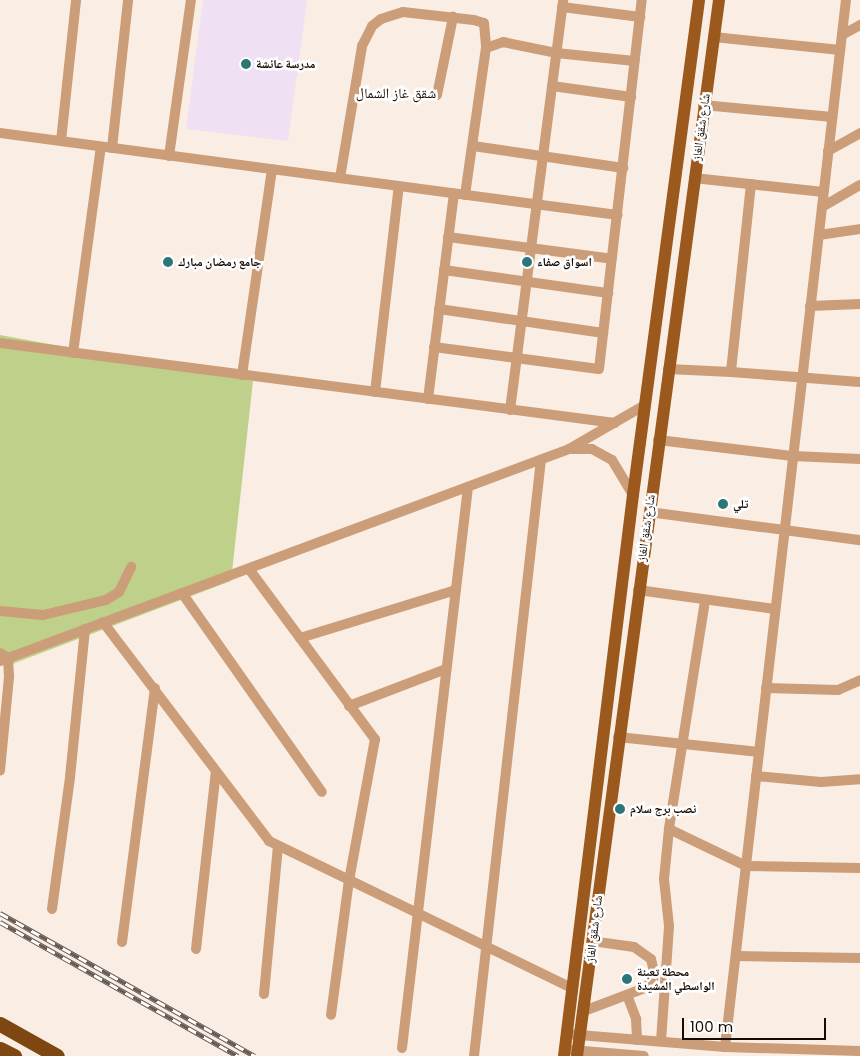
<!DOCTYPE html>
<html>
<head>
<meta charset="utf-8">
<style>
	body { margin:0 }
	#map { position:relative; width:860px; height:1056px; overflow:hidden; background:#faeee4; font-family:Poppins,"Noto Naskh Arabic",sans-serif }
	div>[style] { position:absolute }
	.education>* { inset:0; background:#efe0f3 }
	.green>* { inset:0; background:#bfd08a }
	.minor>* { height:10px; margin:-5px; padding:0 5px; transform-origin:5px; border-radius:5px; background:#cb9d79 }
	.major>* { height:12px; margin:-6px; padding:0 6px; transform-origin:6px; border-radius:6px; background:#9b591d }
	.highway>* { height:15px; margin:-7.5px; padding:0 7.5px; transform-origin:7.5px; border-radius:7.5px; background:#7e4712 }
	.rail>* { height:5px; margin-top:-2.5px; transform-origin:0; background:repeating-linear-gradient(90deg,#fff 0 9px,#665b53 0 18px); box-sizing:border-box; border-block:1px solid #665b53 }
	.dots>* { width:14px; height:14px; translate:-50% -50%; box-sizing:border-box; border:2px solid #fff; border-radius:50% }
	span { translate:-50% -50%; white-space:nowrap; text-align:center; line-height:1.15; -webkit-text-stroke:5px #fff; paint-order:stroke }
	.poi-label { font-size:12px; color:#150b04; font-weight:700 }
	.left { translate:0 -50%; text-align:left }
	.street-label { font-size:12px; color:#150b04 }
	.neighbourhood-label { font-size:14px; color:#150b04 }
	.scale { position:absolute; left:682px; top:1018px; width:144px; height:22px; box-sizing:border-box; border:2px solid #150b04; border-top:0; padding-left:6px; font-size:15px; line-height:18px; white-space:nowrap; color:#150b04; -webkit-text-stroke:4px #fff; paint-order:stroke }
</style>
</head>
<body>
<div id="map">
	<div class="education">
		<i style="clip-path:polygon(203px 0,307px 0,288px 141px,186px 129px)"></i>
	</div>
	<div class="green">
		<i style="clip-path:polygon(0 335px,253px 381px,231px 581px,7px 666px,0 662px)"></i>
	</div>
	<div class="minor">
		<i style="left:562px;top:7px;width:79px;rotate:7.3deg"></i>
		<i style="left:842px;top:35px;width:21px;rotate:-29deg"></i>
		<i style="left:714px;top:37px;width:127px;rotate:5.9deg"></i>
		<i style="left:552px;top:86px;width:80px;rotate:7.9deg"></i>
		<i style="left:437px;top:95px;width:80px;rotate:-78.4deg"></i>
		<i style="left:703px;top:105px;width:130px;rotate:5.3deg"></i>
		<i style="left:0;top:133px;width:623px;rotate:7.56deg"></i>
		<i style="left:61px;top:141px;width:142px;rotate:-83.9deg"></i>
		<i style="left:473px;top:146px;width:152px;rotate:8.3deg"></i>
		<i style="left:112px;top:148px;width:149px;rotate:-83.8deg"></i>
		<i style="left:828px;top:151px;width:37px;rotate:-29deg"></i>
		<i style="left:169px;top:156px;width:158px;rotate:-82deg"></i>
		<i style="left:340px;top:178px;width:134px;rotate:-80.5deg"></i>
		<i style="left:362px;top:46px;width:22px;rotate:-63deg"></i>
		<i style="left:372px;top:26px;width:11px;rotate:-38deg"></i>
		<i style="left:381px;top:19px;width:23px;rotate:-18deg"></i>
		<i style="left:403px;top:12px;width:71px;rotate:6.4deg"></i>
		<i style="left:474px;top:20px;width:10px;rotate:17deg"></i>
		<i style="left:484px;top:23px;width:25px;rotate:85deg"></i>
		<i style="left:694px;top:178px;width:130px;rotate:6.2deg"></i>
		<i style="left:751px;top:184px;width:189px;rotate:96.1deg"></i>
		<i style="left:731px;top:372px;width:129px;rotate:4.4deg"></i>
		<i style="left:465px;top:195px;width:148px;rotate:-81.9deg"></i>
		<i style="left:486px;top:48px;width:18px;rotate:-19deg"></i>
		<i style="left:503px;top:42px;width:54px;rotate:11.7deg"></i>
		<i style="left:556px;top:53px;width:79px;rotate:5.8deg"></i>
		<i style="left:822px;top:207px;width:44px;rotate:-30.1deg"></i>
		<i style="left:819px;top:235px;width:41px;rotate:-8.3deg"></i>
		<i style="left:448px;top:237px;width:165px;rotate:7.6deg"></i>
		<i style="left:444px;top:270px;width:166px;rotate:8deg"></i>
		<i style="left:810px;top:306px;width:50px;rotate:-2.3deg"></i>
		<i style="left:439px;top:309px;width:166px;rotate:8.3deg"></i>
		<i style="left:0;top:343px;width:620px;rotate:7.41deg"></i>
		<i style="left:434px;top:347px;width:166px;rotate:7.6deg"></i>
		<i style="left:599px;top:369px;width:371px;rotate:-83.4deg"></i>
		<i style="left:73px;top:353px;width:208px;rotate:-82.3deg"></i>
		<i style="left:668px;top:369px;width:63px;rotate:2.7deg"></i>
		<i style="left:242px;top:375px;width:208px;rotate:-81.7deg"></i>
		<i style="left:375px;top:392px;width:207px;rotate:-83.4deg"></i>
		<i style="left:428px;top:399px;width:207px;rotate:-82.8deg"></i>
		<i style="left:510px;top:410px;width:413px;rotate:-82.6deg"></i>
		<i style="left:658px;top:440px;width:136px;rotate:6.8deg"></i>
		<i style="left:793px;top:456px;width:67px;rotate:2.6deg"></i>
		<i style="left:572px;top:449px;width:20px"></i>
		<i style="left:592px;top:449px;width:23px;rotate:29deg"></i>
		<i style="left:612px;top:460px;width:41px;rotate:59deg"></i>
		<i style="left:649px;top:512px;width:213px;rotate:7.6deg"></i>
		<i style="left:249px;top:569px;width:212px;rotate:53.5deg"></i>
		<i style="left:375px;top:739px;width:143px;rotate:100.4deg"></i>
		<i style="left:349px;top:880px;width:136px;rotate:97.6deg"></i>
		<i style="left:638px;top:590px;width:138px;rotate:7.9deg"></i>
		<i style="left:182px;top:593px;width:243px;rotate:54.9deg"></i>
		<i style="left:705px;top:601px;width:231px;rotate:99deg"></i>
		<i style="left:669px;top:829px;width:85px;rotate:25.7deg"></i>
		<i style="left:746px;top:866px;width:114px;rotate:1deg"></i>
		<i style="left:0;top:611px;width:43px;rotate:5.3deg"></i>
		<i style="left:43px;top:615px;width:65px;rotate:-13.4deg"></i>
		<i style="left:106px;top:600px;width:15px;rotate:-32deg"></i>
		<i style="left:119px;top:592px;width:28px;rotate:-64deg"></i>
		<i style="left:103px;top:622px;width:275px;rotate:52.8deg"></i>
		<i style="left:269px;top:841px;width:337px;rotate:25.9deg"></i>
		<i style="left:300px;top:638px;width:163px;rotate:-17.1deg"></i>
		<i style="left:0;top:653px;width:9px;rotate:32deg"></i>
		<i style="left:8px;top:658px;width:19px;rotate:87deg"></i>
		<i style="left:9px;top:677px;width:94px;rotate:95.5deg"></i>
		<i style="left:0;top:661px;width:607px;rotate:-20.43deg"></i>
		<i style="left:569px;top:449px;width:88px;rotate:-30.1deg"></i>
		<i style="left:766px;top:688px;width:72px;rotate:1.6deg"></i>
		<i style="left:838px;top:690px;width:24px;rotate:-24deg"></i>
		<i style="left:349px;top:706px;width:104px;rotate:-20.9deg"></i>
		<i style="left:618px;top:737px;width:142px;rotate:6.1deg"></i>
		<i style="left:756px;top:776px;width:65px;rotate:5.3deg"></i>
		<i style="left:821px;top:782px;width:39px;rotate:-4deg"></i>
		<i style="left:52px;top:909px;width:133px;rotate:-82.2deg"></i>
		<i style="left:70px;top:777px;width:149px;rotate:-84.2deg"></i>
		<i style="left:122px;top:942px;width:256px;rotate:-82.6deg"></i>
		<i style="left:196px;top:949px;width:178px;rotate:-83.6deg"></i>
		<i style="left:736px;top:956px;width:124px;rotate:0.9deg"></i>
		<i style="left:264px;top:994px;width:149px;rotate:-84.6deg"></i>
		<i style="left:627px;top:995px;width:26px;rotate:69deg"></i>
		<i style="left:636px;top:1019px;width:21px;rotate:87deg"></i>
		<i style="left:584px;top:1011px;width:65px;rotate:-20.7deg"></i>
		<i style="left:645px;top:988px;width:11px;rotate:-45deg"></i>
		<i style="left:653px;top:980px;width:8px;rotate:-83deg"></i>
		<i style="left:654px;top:972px;width:13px;rotate:-103deg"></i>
		<i style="left:651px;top:959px;width:21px;rotate:-145deg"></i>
		<i style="left:634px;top:947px;width:42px;rotate:-171.9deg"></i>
		<i style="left:567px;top:1034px;width:159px;rotate:4.7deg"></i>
		<i style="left:725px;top:1047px;width:135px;rotate:1.7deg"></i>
		<i style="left:661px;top:1041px;width:115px;rotate:-86deg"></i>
		<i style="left:669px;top:926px;width:47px;rotate:-96.1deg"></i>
		<i style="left:664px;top:879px;width:50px;rotate:-84.3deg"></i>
		<i style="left:725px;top:1047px;width:1054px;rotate:-83.41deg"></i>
		<i style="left:402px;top:1048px;width:565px;rotate:-83.29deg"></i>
		<i style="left:571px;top:1050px;width:73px;rotate:4.7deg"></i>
		<i style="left:474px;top:1056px;width:600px;rotate:-83.59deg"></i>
	</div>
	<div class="major">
		<i style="left:564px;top:1056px;width:565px;rotate:-82.99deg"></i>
		<i style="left:633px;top:495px;width:499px;rotate:-82.4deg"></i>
		<i style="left:577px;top:1056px;width:1066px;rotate:-82.34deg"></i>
	</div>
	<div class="highway">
		<i style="left:0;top:1024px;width:65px;rotate:29.3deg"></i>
		<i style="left:0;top:1049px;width:16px;rotate:27deg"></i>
	</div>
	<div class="rail">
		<i style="left:0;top:913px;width:292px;rotate:29.3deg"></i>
		<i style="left:0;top:922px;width:273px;rotate:29.4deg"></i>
	</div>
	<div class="dots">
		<i style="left:246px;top:64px;background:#2c7679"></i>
		<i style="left:168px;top:262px;background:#2c7679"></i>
		<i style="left:527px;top:262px;background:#2c7679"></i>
		<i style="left:723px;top:504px;background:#2c7679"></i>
		<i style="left:620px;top:809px;background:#2c7679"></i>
		<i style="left:627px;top:979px;background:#2c7679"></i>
	</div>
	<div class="poi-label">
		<span class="left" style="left:256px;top:64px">مدرسة عائشة</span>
		<span class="left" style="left:178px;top:262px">جامع رمضان مبارك</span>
		<span class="left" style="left:537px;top:262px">اسواق صفاء</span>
		<span class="left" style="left:733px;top:504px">تلي</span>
		<span class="left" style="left:630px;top:809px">نصب برج سلام</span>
		<span class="left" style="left:637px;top:979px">محطة تعبئة<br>الواسطي المشيدة</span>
	</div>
	<div class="street-label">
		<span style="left:701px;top:127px;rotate:-82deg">شارع شقق الغاز</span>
		<span style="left:646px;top:528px;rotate:-82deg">شارع شقق الغاز</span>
		<span style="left:594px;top:929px;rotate:-83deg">شارع شقق الغاز</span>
	</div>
	<div class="neighbourhood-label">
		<span style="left:396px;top:93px">شقق غاز الشمال</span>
	</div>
	<div class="scale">100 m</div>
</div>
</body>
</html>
